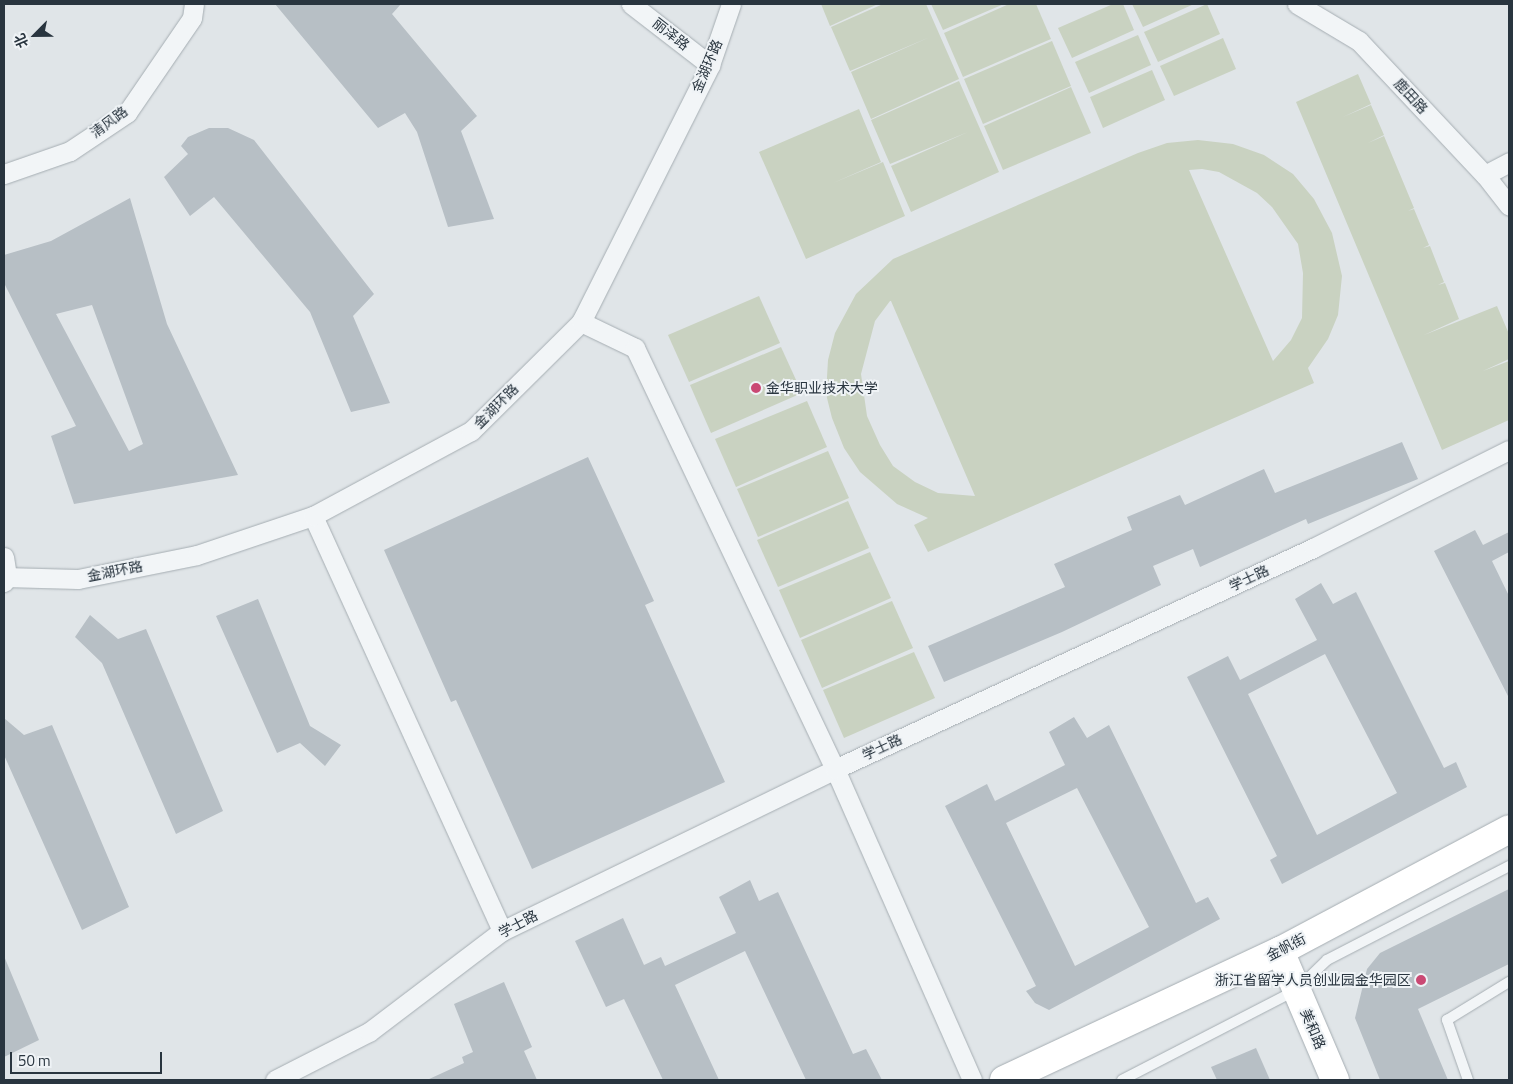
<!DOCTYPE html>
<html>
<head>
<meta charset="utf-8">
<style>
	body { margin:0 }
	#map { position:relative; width:1513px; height:1084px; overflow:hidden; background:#e0e5e8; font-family:"Titillium Web","Noto Sans SC",sans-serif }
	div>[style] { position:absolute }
	.green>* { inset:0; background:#c9d2c1 }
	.building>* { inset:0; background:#b7bfc5 }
	.roads { filter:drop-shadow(0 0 1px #a5adb2) drop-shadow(0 0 1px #a5adb2) }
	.lane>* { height:10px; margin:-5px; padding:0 5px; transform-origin:5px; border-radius:5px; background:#f2f5f7 }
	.street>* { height:19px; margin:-9.5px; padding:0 9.5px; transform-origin:9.5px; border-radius:9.5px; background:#f2f5f7 }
	.secondary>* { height:28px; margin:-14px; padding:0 14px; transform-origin:14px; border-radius:14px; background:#fff }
	.dots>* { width:14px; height:14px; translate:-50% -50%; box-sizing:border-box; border:2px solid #eff3f6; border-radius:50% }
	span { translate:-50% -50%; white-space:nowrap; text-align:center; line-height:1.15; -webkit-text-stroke:4px #eff3f6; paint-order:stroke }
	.street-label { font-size:14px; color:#29353f }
	.poi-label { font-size:14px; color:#29353f }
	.left { translate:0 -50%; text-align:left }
	.right { translate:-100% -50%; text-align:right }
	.frame { position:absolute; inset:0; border:5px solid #29353f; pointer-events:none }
	.north { position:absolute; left:10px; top:10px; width:50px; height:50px; -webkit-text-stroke:4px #eff3f6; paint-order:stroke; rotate:247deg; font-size:14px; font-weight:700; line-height:20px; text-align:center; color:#29353f }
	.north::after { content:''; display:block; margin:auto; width:18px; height:22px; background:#29353f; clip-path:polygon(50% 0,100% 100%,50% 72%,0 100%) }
	.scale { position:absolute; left:10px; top:1052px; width:152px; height:22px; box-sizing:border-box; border:2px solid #29353f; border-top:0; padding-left:6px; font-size:15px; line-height:18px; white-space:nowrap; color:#29353f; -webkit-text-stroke:4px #eff3f6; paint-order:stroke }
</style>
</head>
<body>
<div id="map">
	<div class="green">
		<i style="clip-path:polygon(821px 4px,878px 4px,830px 26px)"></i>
		<i style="clip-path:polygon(883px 4px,926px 4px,959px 79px,871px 119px,851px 72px,930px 37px,850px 71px,831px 27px)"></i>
		<i style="clip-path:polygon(931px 4px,1004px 4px,943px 30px)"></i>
		<i style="clip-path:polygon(1009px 4px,1036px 4px,1051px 39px,963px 77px,944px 33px)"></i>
		<i style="clip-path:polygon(1113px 4px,1123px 4px,1134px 30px,1072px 58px,1058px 28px)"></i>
		<i style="clip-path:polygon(1132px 4px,1194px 4px,1143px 27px)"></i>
		<i style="clip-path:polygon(1207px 4px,1220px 34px,1158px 62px,1144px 32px)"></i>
		<i style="clip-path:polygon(1138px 35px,1151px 65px,1089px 93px,1075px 62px)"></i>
		<i style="clip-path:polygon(1223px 38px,1236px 69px,1174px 96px,1160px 66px)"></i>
		<i style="clip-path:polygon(1052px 41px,1071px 86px,983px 124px,964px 79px)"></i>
		<i style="clip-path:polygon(1152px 70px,1165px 100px,1103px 128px,1090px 97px)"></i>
		<i style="clip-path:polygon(1358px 74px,1371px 104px,1343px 117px,1371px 105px,1384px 135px,1368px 143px,1384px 136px,1414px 208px,1408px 211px,1414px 209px,1429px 245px,1423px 248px,1430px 246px,1444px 282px,1438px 285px,1445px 283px,1459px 319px,1424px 335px,1497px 306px,1509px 334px,1509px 359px,1483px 371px,1509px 361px,1509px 420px,1442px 450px,1296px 102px)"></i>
		<i style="clip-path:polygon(959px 81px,999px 172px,911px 212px,891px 166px,968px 132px,890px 164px,871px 120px)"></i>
		<i style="clip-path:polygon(1071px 87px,1091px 133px,1003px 170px,984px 126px)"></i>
		<i style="clip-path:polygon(859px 109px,881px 162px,833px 183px,883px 162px,905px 216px,806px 259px,759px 152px)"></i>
		<i style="clip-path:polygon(evenodd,1198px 140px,1233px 144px,1264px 155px,1293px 174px,1314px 199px,1332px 233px,1342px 276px,1338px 315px,1328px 339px,1308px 368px,1314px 383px,928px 552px,914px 525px,928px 518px,897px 504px,860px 472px,844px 448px,832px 418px,826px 394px,828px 360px,835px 333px,856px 294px,893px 259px,1138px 153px,1167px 143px,1198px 140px,1202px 169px,1219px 172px,1257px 193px,1272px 207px,1298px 244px,1303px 273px,1302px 318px,1291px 340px,1273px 361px,1189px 170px,1202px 169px,1198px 140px,890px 301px,891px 301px,975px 496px,938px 493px,915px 482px,893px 466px,880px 445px,867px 416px,861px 374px,875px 321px,890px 301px)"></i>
		<i style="clip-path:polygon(759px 296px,780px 343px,689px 382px,668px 335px)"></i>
		<i style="clip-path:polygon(781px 347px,802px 393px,711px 433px,690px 385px)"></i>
		<i style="clip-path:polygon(807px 401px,827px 447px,736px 487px,715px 439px)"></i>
		<i style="clip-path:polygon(828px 451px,849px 498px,758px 537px,737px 489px)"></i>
		<i style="clip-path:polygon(848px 501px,869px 548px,778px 587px,757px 540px)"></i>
		<i style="clip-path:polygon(870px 552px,891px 598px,800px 638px,779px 590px)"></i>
		<i style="clip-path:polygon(892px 601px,913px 648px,822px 688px,801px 640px)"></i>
		<i style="clip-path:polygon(914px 652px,935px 698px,844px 738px,823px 690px)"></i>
	</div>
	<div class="building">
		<i style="clip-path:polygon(275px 4px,401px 4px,392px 14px,477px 116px,461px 131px,494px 219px,448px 227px,417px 132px,405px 113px,378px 128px)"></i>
		<i style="clip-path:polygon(209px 128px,228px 128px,254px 140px,374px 294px,353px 316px,390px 403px,351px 412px,310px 312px,214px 197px,190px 216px,164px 177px,188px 154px,181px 146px,188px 137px)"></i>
		<i style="clip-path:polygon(evenodd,130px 198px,167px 324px,238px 475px,74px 504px,51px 436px,76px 426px,4px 283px,4px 255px,51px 241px,130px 198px,92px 305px,143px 444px,129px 451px,56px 314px,92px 305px)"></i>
		<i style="clip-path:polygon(1402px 442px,1418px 479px,1308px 524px,1306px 519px,1200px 567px,1193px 549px,1153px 566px,1161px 585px,1062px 632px,944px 682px,928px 646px,1065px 587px,1054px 564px,1132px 530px,1127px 517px,1180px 495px,1185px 505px,1264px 469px,1275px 493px)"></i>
		<i style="clip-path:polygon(588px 457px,654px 601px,645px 605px,725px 782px,532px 869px,456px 700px,451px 702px,384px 550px)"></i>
		<i style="clip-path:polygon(1475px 530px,1483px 545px,1509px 532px,1509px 552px,1492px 561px,1509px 596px,1509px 698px,1434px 551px)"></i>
		<i style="clip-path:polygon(evenodd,1321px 583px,1333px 604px,1356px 592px,1444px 768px,1456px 762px,1467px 787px,1282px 884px,1270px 860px,1277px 856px,1187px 677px,1228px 656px,1240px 680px,1317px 640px,1295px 599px,1321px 583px,1325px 654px,1397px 793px,1317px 835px,1248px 694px,1325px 654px)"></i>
		<i style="clip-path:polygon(258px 599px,310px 726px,341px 745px,325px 766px,300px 743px,277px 753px,216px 616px)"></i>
		<i style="clip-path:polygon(90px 615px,118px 639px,146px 629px,223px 811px,176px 834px,102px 663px,75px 637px)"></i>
		<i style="clip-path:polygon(evenodd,1074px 717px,1087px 738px,1109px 725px,1196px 903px,1208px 897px,1220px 919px,1049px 1010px,1035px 1003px,1026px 991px,1036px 986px,945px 806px,987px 784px,995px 801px,1065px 765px,1049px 732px,1074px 717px,1077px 788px,1149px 927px,1075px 966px,1006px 823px,1077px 788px)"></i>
		<i style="clip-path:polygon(4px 718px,24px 735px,52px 725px,129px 907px,82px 930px,4px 755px)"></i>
		<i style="clip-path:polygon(750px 880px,759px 901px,778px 892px,853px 1054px,866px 1049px,882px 1080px,806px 1080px,745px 951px,675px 985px,719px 1080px,663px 1080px,624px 999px,606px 1007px,575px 941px,623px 918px,644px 965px,661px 957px,665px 966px,736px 933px,719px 897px)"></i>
		<i style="clip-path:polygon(1509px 889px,1509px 964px,1418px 1009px,1448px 1080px,1380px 1080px,1355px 1018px,1367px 969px,1380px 953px)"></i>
		<i style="clip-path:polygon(4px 956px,39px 1040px,4px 1057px)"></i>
		<i style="clip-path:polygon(504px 982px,532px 1047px,524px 1051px,537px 1080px,427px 1080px,464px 1063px,462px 1057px,473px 1052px,454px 1004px)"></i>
		<i style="clip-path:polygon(1256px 1048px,1270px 1080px,1217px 1080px,1211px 1067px)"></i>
	</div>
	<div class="roads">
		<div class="lane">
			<i style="left:1122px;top:1080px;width:196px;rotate:-27.3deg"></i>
			<i style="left:1296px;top:990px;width:43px;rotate:-44.1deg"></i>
			<i style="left:1327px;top:960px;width:205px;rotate:-27.3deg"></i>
			<i style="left:1468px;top:1080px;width:64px;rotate:-109.3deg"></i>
			<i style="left:1447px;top:1020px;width:73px;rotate:-31.5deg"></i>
		</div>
		<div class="street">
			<i style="left:631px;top:4px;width:100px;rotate:37.7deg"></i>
			<i style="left:1297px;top:4px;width:72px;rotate:30.8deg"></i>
			<i style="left:1359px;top:41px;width:184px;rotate:46.8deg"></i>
			<i style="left:1485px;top:175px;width:39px;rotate:52deg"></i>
			<i style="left:4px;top:174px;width:70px;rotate:-19.2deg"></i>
			<i style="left:70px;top:151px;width:69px;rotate:-33.7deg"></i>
			<i style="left:127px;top:113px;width:115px;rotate:-55.6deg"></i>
			<i style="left:192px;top:18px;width:14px;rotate:-82deg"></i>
			<i style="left:1485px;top:175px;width:27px;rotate:-28deg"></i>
			<i style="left:581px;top:322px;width:60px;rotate:25.7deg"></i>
			<i style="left:635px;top:348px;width:466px;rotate:64.6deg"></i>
			<i style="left:835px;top:769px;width:340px;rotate:66.2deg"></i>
			<i style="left:313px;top:516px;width:456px;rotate:65.5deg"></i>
			<i style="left:4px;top:557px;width:20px;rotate:81deg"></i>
			<i style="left:7px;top:577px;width:6px;rotate:121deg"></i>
			<i style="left:4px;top:577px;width:74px;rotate:1.5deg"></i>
			<i style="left:78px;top:579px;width:121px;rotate:-11.4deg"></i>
			<i style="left:197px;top:555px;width:122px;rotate:-18.6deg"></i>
			<i style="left:313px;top:516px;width:179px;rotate:-28.3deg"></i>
			<i style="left:471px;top:431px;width:155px;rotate:-44.7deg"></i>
			<i style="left:581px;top:322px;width:288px;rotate:-63.3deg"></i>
			<i style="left:710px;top:65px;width:65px;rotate:-71deg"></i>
			<i style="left:275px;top:1080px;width:106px;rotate:-27.1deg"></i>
			<i style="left:369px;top:1032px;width:167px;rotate:-37.2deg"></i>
			<i style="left:502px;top:931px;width:370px;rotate:-25.9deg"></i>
			<i style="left:835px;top:769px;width:527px;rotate:-24.81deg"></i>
			<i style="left:1313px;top:548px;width:219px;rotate:-26.6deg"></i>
		</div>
		<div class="secondary">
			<i style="left:1280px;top:951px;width:140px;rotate:66.9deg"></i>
			<i style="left:1004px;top:1080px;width:305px;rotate:-25.1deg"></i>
			<i style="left:1280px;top:951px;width:259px;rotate:-28deg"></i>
		</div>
	</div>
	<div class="dots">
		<i style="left:756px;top:388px;background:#ca4974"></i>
		<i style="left:1421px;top:980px;background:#ca4974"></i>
	</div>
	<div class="street-label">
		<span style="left:671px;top:34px;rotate:38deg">丽泽路</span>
		<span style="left:707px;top:66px;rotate:-67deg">金湖环路</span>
		<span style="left:1411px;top:96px;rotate:47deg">鹿田路</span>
		<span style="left:109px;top:122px;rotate:-37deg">清风路</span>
		<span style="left:496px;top:406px;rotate:-45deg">金湖环路</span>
		<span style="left:115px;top:571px;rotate:-11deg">金湖环路</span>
		<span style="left:1249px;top:578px;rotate:-25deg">学士路</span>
		<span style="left:882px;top:747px;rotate:-25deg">学士路</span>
		<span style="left:518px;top:924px;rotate:-28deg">学士路</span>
		<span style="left:1286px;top:947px;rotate:-27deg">金帆街</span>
		<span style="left:1313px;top:1029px;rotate:67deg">美和路</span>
	</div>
	<div class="poi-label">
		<span class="left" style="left:766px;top:388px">金华职业技术大学</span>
		<span class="right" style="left:1411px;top:980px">浙江省留学人员创业园金华园区</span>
	</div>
	<div class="frame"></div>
	<div class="north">北</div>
	<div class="scale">50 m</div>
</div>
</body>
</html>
